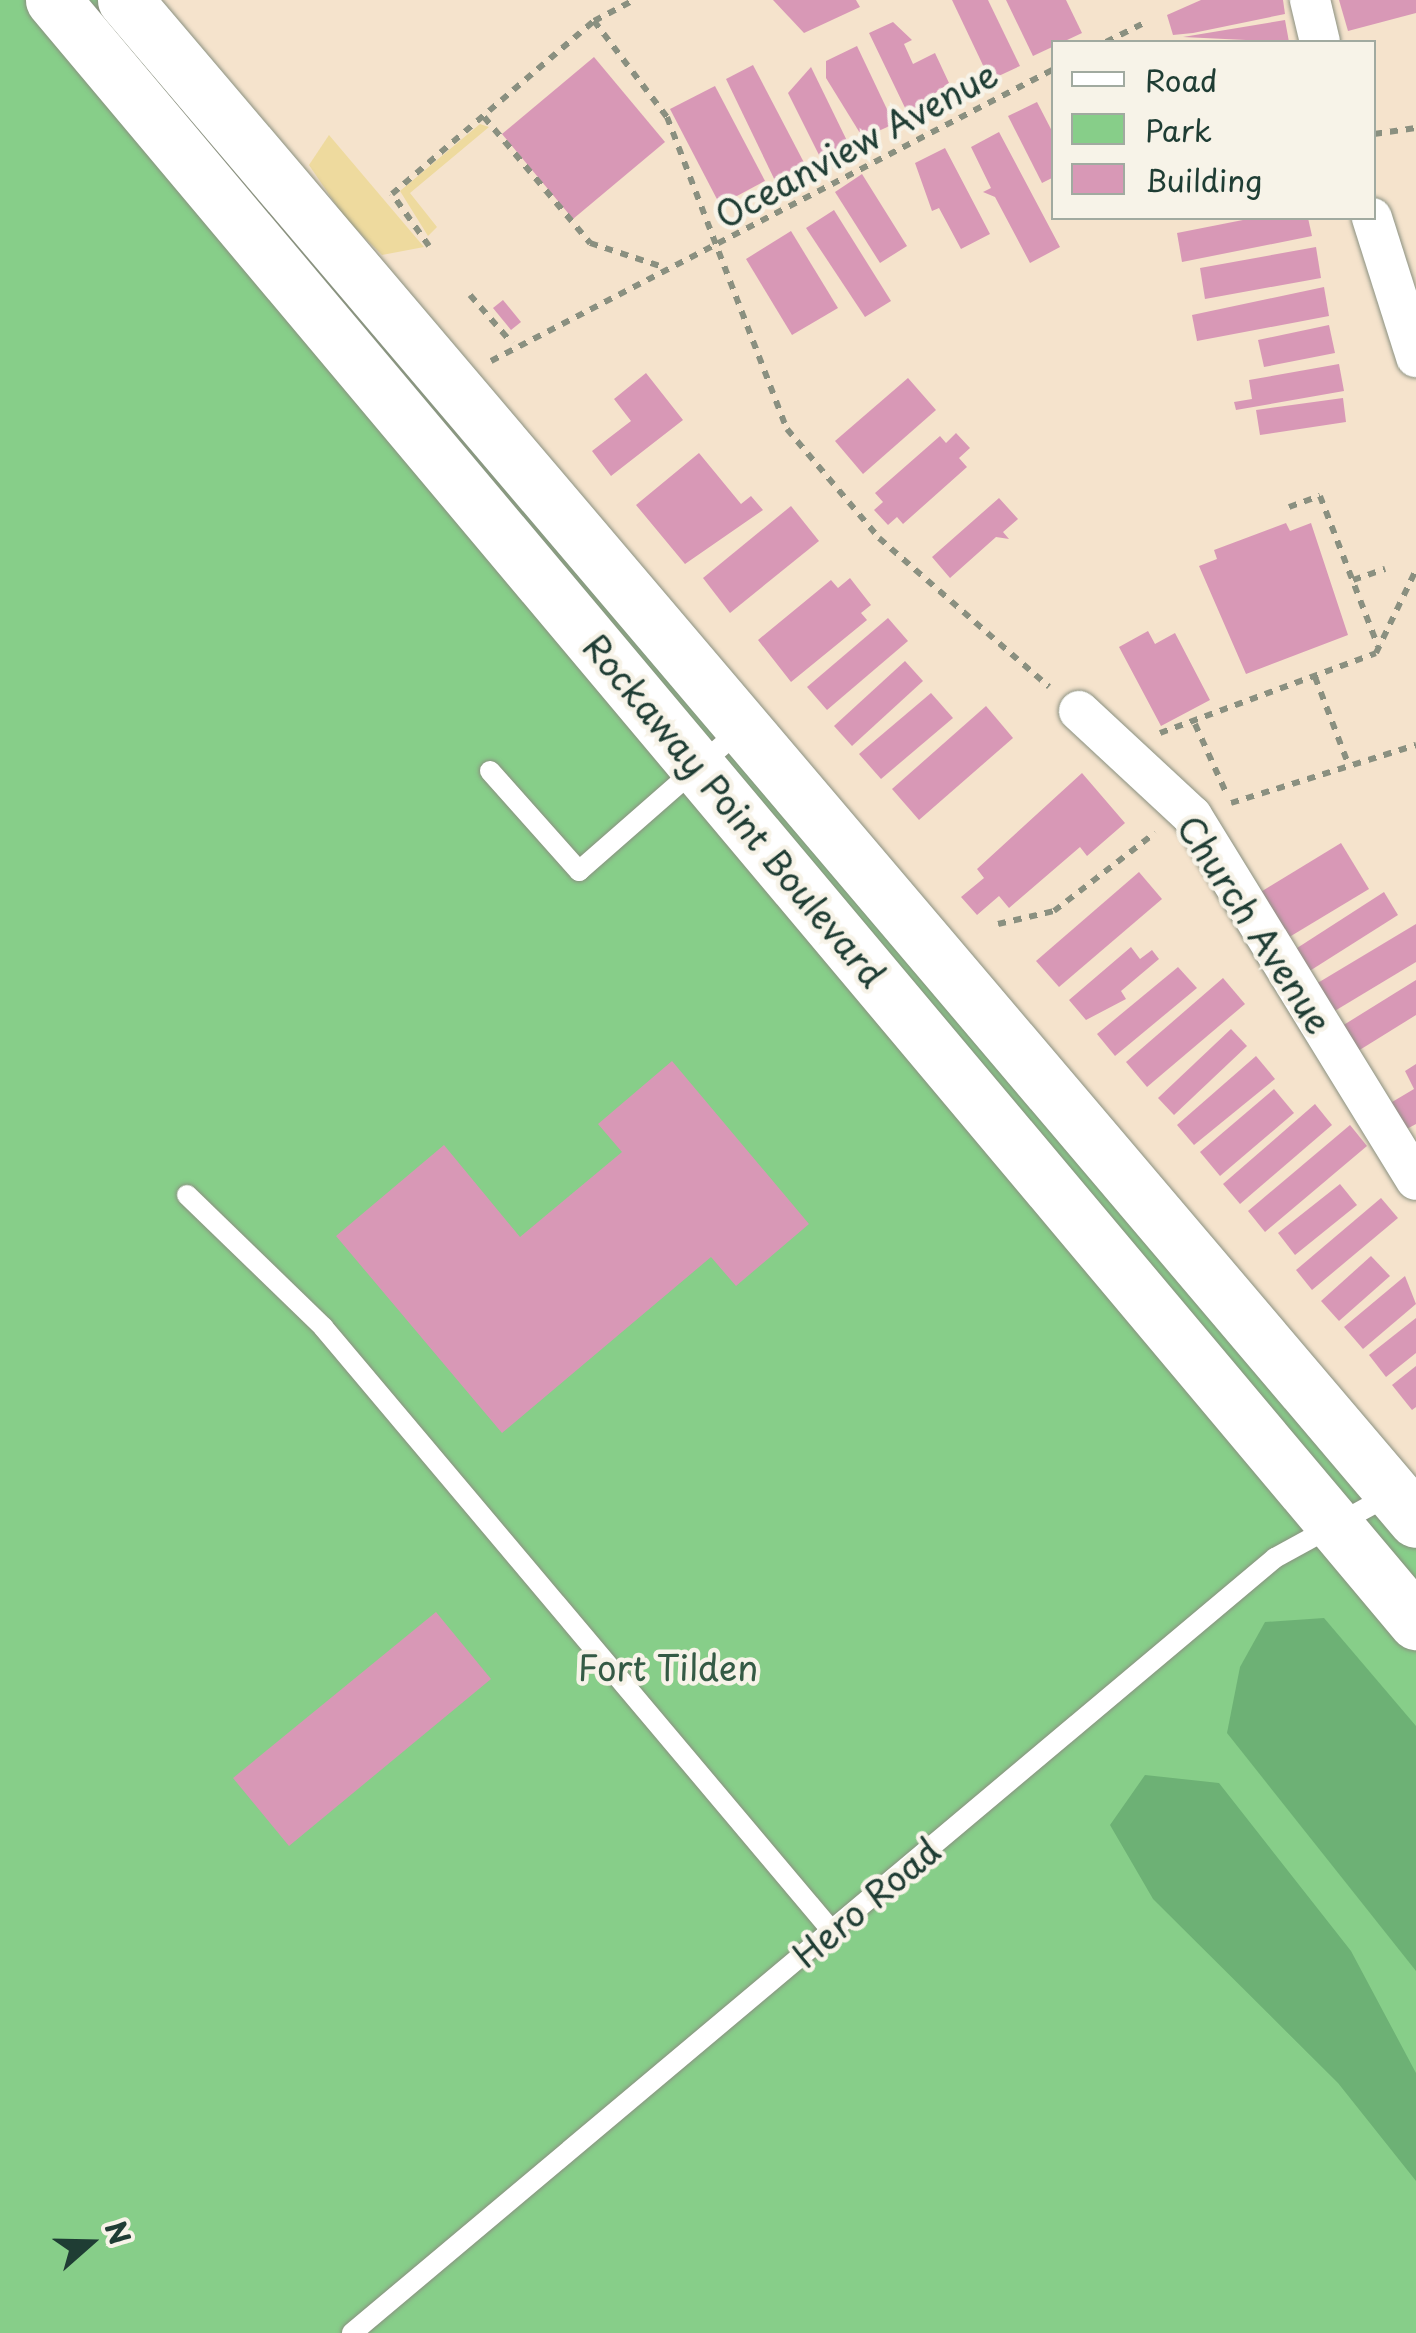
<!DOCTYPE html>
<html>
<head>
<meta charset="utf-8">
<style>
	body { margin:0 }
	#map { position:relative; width:1416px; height:2333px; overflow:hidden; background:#f5e3cc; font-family:"Playpen Sans",sans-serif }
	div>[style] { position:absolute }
	.green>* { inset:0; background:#87ce89 }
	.forest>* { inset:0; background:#6db175 }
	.sand>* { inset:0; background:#eeda9e }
	.building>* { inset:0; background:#d898b6 }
	.path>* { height:6px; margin-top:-3px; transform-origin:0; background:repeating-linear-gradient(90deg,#8a9080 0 8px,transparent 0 16px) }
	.roads { filter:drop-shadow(0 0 2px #8a9080) drop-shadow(0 0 2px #8a9080) }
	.lane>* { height:20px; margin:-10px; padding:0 10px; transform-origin:10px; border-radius:10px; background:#fff }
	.street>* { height:40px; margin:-20px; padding:0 20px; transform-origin:20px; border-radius:20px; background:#fff }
	.secondary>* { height:55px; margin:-27.5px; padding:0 27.5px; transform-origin:27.5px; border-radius:27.5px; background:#fff }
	span { translate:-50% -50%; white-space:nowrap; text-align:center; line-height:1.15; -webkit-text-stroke:9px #f7f3e8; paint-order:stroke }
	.street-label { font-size:35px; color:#1f3d34 }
	.park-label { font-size:35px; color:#345a45 }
	.legend { position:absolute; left:1051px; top:40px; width:325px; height:180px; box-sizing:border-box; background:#f7f3e8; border:2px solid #a1aaa0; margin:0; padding:12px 18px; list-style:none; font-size:30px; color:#1f3d34 }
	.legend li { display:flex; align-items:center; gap:20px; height:50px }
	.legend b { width:50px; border:2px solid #a1aaa0 }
	.north { position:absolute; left:40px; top:2193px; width:100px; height:100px; -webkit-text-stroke:8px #f7f3e8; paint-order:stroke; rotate:70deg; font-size:28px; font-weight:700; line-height:40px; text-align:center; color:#1f3d34 }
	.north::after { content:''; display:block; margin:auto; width:35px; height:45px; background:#1f3d34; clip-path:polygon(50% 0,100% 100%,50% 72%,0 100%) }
</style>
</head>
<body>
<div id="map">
	<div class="green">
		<i style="clip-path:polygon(0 0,133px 0,1416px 1520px,1416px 2333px,0 2333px)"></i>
	</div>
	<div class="forest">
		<i style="clip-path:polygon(1324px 1618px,1416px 1726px,1416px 1971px,1227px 1733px,1240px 1667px,1265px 1622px)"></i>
		<i style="clip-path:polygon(1145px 1775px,1219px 1783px,1351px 1951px,1416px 2073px,1416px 2181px,1338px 2083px,1153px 1899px,1110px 1825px)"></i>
	</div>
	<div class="sand">
		<i style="clip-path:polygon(480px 124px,489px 127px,410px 193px,437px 227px,428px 236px,400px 191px)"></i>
		<i style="clip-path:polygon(329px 135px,424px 247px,382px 255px,345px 218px,309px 165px)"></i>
	</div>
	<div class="building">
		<i style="clip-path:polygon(773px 0,856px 0,860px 7px,804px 33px)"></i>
		<i style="clip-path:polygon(952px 0,988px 0,1020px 66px,990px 80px)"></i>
		<i style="clip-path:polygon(1006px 0,1066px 0,1082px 33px,1033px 56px)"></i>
		<i style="clip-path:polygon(1283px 0,1285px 14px,1193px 33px,1173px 35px,1167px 15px,1201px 0)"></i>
		<i style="clip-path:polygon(1339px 0,1416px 0,1416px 13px,1348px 31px)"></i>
		<i style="clip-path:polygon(1285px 20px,1289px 42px,1183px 37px)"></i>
		<i style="clip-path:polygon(893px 22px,912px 40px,904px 44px,913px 64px,935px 53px,949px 83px,908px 114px,869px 33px)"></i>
		<i style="clip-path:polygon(857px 46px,894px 124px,863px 138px,826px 78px,826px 61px)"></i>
		<i style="clip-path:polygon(594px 57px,665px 142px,573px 219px,502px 134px)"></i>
		<i style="clip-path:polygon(753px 65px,811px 176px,780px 191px,726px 79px)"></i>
		<i style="clip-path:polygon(811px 67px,851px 149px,823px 163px,788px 93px)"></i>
		<i style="clip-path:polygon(715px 86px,765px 181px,720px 205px,670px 109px)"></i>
		<i style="clip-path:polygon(1037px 102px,1054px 135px,1054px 177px,1042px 183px,1008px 116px)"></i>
		<i style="clip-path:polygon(999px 132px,1060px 247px,1030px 263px,995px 197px,983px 192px,991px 188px,971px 147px)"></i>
		<i style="clip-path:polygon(945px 148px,990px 234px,961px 249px,939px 208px,932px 211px,915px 163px)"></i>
		<i style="clip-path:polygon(862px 174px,907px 246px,880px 263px,835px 192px)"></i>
		<i style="clip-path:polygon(834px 210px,891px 301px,865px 317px,806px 228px)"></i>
		<i style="clip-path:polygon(1253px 218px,1308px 218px,1312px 236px,1182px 262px,1177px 233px)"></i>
		<i style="clip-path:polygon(791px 231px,838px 308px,792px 335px,746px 259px)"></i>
		<i style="clip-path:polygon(1316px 247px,1321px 278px,1205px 299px,1200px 268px)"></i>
		<i style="clip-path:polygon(1324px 287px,1329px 316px,1197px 341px,1192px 315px)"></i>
		<i style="clip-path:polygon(503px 300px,521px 322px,511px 330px,493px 308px)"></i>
		<i style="clip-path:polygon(1329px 325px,1335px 353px,1264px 367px,1258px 340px)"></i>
		<i style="clip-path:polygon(1339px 364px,1344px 391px,1236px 410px,1234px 402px,1252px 399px,1249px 380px)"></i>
		<i style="clip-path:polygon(646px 373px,683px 420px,611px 476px,592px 451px,631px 421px,614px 399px)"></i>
		<i style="clip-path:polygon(908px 378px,936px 410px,863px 474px,835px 441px)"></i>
		<i style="clip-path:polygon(1343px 398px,1346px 422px,1260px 435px,1256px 410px)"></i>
		<i style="clip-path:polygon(956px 433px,970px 448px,959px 458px,967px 467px,903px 524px,897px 517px,888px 525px,874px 510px,883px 502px,875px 493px,940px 436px,946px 443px)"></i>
		<i style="clip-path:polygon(699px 453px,741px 504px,751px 496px,763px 510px,685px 564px,636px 505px)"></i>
		<i style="clip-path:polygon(999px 498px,1018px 519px,1003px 532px,1009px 539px,996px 537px,950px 578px,932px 557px)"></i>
		<i style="clip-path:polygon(791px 506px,819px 541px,730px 613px,703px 578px)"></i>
		<i style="clip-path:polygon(1286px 523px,1290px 531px,1311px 523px,1348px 635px,1246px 674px,1199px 566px,1217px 559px,1214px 550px)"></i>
		<i style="clip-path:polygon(850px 578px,871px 605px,861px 613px,867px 620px,791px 682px,758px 640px,831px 580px,838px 588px)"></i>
		<i style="clip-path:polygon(888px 618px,908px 641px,827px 710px,807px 687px)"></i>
		<i style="clip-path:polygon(1148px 631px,1155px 644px,1175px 633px,1210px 700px,1161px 726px,1119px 647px)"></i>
		<i style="clip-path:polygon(905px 661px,923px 681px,852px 746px,834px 726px)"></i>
		<i style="clip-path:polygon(931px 693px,953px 718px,881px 779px,859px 754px)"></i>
		<i style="clip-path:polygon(986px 706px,1013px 738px,919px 820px,892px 789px)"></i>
		<i style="clip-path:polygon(1082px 773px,1125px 823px,1087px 856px,1080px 847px,1009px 908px,999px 896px,977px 915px,961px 897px,984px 878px,977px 869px)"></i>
		<i style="clip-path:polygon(1341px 843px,1369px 889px,1286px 939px,1259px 893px)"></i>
		<i style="clip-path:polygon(1139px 872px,1162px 899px,1059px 987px,1036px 961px)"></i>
		<i style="clip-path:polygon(1384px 892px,1398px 915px,1308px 972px,1294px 950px)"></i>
		<i style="clip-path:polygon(1416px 924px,1416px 962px,1333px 1012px,1316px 984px)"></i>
		<i style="clip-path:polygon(1131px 947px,1140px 959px,1152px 950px,1159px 959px,1121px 991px,1126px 999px,1086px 1020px,1069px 1000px)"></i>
		<i style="clip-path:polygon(1178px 967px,1197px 988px,1115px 1056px,1097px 1034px)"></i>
		<i style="clip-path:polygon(1223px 978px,1245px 1004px,1147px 1087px,1126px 1062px)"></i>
		<i style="clip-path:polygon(1416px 980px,1416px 1015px,1358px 1051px,1342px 1026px)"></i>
		<i style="clip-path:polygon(1231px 1029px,1247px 1046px,1174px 1115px,1158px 1098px)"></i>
		<i style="clip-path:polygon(1256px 1056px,1275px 1079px,1194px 1145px,1177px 1125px)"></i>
		<i style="clip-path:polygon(672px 1061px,809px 1224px,736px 1286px,711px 1257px,502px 1433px,336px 1236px,444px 1145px,520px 1237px,622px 1152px,598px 1124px)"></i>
		<i style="clip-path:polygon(1416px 1064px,1416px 1124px,1403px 1131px,1387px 1105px,1414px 1089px,1405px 1071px)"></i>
		<i style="clip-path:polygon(1274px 1089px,1294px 1113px,1220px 1176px,1200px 1152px)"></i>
		<i style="clip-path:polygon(1315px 1104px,1332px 1125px,1240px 1204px,1223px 1184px)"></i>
		<i style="clip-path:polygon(1350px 1125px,1367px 1146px,1265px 1232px,1248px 1211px)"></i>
		<i style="clip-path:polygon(1340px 1184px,1357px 1205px,1295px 1255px,1278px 1233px)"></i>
		<i style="clip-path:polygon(1381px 1198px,1398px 1218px,1312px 1290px,1296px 1270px)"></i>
		<i style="clip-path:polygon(1371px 1256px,1390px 1276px,1339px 1321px,1321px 1301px)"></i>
		<i style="clip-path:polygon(1405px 1276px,1416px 1304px,1363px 1349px,1344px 1327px)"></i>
		<i style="clip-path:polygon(1416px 1318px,1416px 1353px,1386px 1377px,1369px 1355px)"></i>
		<i style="clip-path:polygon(1416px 1366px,1416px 1407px,1412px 1410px,1392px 1385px)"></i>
		<i style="clip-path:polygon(436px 1612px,491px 1679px,289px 1846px,233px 1778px)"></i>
	</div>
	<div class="path">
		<i style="left:594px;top:21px;width:121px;rotate:52.8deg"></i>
		<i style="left:667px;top:117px;width:334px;rotate:69deg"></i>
		<i style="left:787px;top:429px;width:143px;rotate:49.8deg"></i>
		<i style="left:879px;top:538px;width:226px;rotate:41.2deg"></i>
		<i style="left:1106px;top:42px;width:45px;rotate:-26.6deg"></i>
		<i style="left:484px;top:117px;width:165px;rotate:49.9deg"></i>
		<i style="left:590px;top:243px;width:74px;rotate:18.2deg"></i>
		<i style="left:1374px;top:134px;width:42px;rotate:-8.1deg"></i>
		<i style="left:429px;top:246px;width:64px;rotate:-125.4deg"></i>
		<i style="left:392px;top:194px;width:266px;rotate:-40.6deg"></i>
		<i style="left:594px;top:21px;width:45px;rotate:-27.7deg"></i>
		<i style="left:470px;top:295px;width:64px;rotate:48.8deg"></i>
		<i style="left:491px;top:361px;width:634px;rotate:-27.41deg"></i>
		<i style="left:1289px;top:507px;width:33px;rotate:-20deg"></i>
		<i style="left:1320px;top:496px;width:161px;rotate:68.9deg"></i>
		<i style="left:1353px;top:580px;width:34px;rotate:-19deg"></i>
		<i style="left:1315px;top:677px;width:95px;rotate:69.1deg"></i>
		<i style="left:1195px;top:724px;width:78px;rotate:65.7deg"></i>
		<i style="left:1160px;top:733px;width:230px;rotate:-20.3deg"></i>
		<i style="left:1376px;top:653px;width:92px;rotate:-64.3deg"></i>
		<i style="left:1231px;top:803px;width:194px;rotate:-17.4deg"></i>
		<i style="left:998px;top:924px;width:57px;rotate:-13.1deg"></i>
		<i style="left:1054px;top:911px;width:128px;rotate:-37.7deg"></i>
	</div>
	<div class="roads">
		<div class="lane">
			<i style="left:490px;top:771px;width:134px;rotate:48.3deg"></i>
			<i style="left:579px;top:871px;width:214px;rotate:-41.2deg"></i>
			<i style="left:187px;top:1195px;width:190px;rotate:44.1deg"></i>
			<i style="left:323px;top:1327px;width:790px;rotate:49.88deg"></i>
			<i style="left:352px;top:2333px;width:1205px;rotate:-40.02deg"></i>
			<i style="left:1275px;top:1558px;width:133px;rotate:-28.7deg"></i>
		</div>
		<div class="street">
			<i style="left:1310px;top:0;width:43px;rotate:76.6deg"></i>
			<i style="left:1372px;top:218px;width:146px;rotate:72.4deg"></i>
			<i style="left:1079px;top:711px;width:154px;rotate:42.9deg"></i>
			<i style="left:1192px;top:816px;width:427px;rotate:58.4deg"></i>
		</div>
		<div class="secondary">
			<i style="left:53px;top:0;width:2119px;rotate:49.96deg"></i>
			<i style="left:125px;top:0;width:1994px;rotate:49.66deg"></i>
		</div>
	</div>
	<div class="street-label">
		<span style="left:856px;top:144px;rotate:-28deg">Oceanview Avenue</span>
		<span style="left:735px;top:810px;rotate:50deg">Rockaway Point Boulevard</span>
		<span style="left:1255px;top:924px;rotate:57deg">Church Avenue</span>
		<span style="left:866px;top:1902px;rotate:-40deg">Hero Road</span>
	</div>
	<div class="park-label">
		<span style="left:668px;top:1667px">Fort Tilden</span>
	</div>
	<ul class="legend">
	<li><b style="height:12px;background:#fff"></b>Road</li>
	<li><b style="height:28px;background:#87ce89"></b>Park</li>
	<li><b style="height:28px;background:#d898b6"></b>Building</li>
	</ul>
	<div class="north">N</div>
</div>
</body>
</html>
